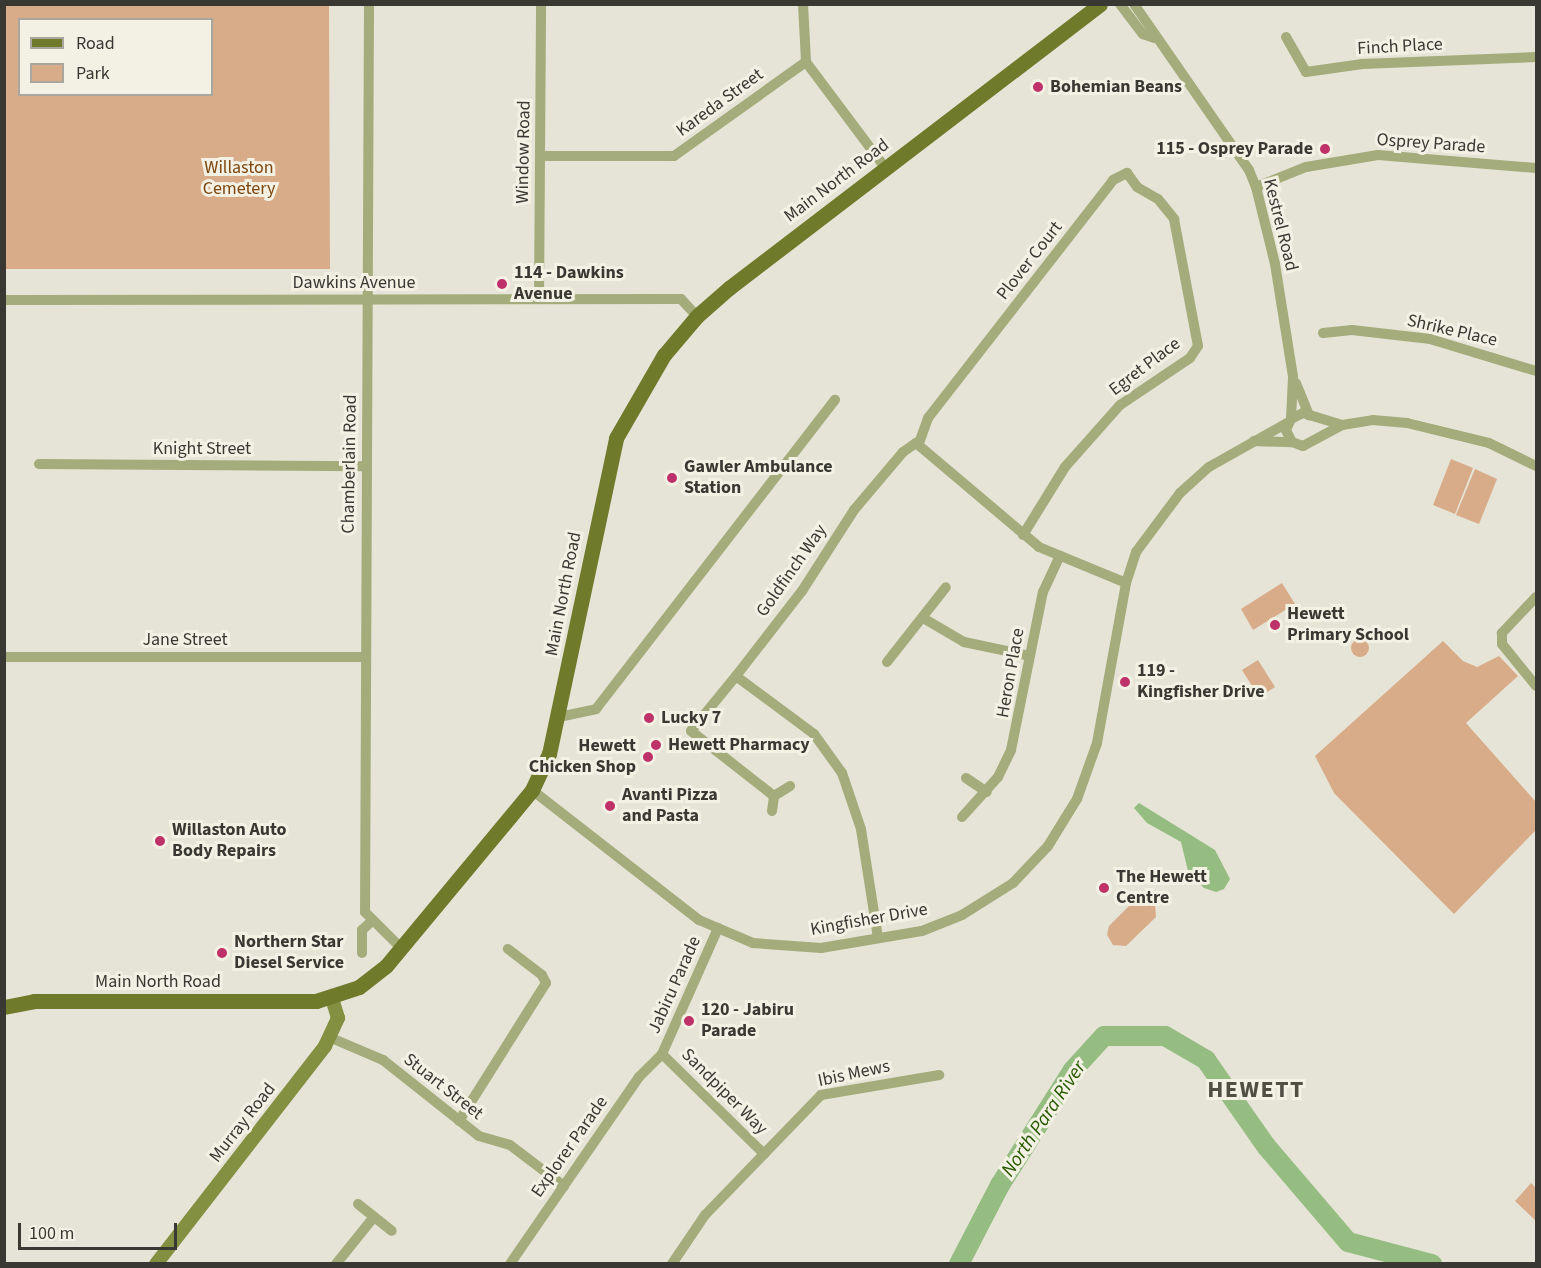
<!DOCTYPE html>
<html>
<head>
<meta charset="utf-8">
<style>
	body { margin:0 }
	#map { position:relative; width:1541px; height:1268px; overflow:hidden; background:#e6e4d7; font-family:"Source Sans 3",sans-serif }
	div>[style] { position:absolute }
	.green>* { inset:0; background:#d9ac89 }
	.round { border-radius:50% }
	.water>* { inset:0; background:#95bd81 }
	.river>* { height:20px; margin:-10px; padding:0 10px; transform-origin:10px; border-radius:10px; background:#95bd81 }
	.street>* { height:10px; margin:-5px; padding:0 5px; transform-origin:5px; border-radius:5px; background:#a3ac7a }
	.secondary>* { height:14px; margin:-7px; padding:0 7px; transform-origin:7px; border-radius:7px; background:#849041 }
	.primary>* { height:15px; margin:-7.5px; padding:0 7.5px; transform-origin:7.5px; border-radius:7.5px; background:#6f7a2a }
	.dots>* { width:16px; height:16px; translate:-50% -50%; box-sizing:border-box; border:3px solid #f3f1e4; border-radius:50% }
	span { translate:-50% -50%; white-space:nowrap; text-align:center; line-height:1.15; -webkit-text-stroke:6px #f3f1e4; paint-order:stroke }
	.street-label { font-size:18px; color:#393833 }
	.poi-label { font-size:18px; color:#393833; font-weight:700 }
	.left { translate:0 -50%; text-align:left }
	.right { translate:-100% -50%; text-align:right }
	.park-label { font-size:18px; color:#7e4710 }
	.water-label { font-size:20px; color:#285900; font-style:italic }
	.district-label { font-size:24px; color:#514f44; font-weight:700; letter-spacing:1.5px }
	.frame { position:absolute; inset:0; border:6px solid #393833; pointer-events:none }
	.legend { position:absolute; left:18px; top:18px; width:195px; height:78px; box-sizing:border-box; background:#f3f1e4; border:2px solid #a9a79d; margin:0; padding:8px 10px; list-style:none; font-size:18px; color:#393833 }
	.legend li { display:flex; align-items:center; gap:12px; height:30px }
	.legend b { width:30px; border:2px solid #a9a79d }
	.scale { position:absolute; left:18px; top:1223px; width:159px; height:27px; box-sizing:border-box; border:3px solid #393833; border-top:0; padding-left:8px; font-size:18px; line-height:21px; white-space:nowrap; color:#393833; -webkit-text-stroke:4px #f3f1e4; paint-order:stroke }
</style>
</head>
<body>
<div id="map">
	<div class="green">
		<i style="clip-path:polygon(evenodd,5px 4px,329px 5px,330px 269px,5px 269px,5px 4px,20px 20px,212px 20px,212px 94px,20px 94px,20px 20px)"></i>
		<i style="clip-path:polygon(1451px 459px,1473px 468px,1455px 514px,1433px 505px)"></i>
		<i style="clip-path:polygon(1475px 469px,1497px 479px,1479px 524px,1456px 515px)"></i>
		<i style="clip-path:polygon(1282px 583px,1295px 604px,1253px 630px,1241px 609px)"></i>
		<i class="round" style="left:1351px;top:639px;width:18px;height:18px"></i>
		<i style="clip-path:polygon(1443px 641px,1463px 661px,1477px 667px,1499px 656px,1518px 676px,1466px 723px,1536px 802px,1536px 830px,1454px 914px,1334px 793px,1315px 756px)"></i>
		<i style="clip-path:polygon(1258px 660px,1275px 687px,1259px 697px,1242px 670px)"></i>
		<i style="clip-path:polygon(1148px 899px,1155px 904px,1156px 917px,1126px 946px,1113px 945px,1107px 935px,1109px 926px,1135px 900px)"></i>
		<i style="clip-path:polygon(1531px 1183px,1536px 1188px,1536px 1221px,1515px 1201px)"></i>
	</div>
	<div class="water">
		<i style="clip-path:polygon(1139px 803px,1215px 850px,1230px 879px,1224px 889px,1216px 892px,1204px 888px,1188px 871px,1181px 842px,1147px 823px,1134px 808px)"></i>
	</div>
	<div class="river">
		<i style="left:959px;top:1264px;width:89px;rotate:-62.6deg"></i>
		<i style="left:1000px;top:1185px;width:136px;rotate:-57.6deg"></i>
		<i style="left:1073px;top:1070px;width:46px;rotate:-47.6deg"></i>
		<i style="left:1104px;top:1036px;width:61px"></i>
		<i style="left:1165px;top:1036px;width:48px;rotate:30.3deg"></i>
		<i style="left:1206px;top:1060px;width:105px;rotate:55.1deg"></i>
		<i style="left:1266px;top:1146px;width:126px;rotate:49.5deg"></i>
		<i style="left:1348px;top:1242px;width:87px;rotate:14.7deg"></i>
	</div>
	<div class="street">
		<i style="left:369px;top:4px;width:908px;rotate:90.25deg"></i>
		<i style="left:365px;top:912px;width:51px;rotate:45deg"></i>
		<i style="left:803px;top:4px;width:58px;rotate:87deg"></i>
		<i style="left:806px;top:62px;width:134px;rotate:53.2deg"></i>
		<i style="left:1120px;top:4px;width:38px;rotate:53deg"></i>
		<i style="left:1143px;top:34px;width:12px;rotate:20deg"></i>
		<i style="left:1134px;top:4px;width:202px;rotate:55.3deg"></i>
		<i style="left:1249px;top:170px;width:18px;rotate:68deg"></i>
		<i style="left:1256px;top:187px;width:79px;rotate:76.1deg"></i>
		<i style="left:1275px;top:264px;width:114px;rotate:80.9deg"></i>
		<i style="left:1293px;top:377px;width:42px;rotate:92.7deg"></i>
		<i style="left:1286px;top:37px;width:40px;rotate:60.3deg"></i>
		<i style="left:1306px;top:72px;width:57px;rotate:-8.1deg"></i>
		<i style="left:1362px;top:64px;width:174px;rotate:-2.3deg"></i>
		<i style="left:540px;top:156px;width:134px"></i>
		<i style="left:674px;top:156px;width:162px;rotate:-35.5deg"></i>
		<i style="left:1256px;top:187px;width:54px;rotate:-21.8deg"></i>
		<i style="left:1306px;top:167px;width:73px;rotate:-9.5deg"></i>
		<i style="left:1378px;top:155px;width:159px;rotate:4.7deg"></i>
		<i style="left:539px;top:299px;width:295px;rotate:-89.6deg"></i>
		<i style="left:4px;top:300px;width:677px;rotate:-0.08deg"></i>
		<i style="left:681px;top:299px;width:23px;rotate:47deg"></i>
		<i style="left:1323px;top:333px;width:29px;rotate:-6deg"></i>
		<i style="left:1352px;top:330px;width:79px;rotate:6.6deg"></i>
		<i style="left:1430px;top:339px;width:111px;rotate:16.8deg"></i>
		<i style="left:1296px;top:383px;width:35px;rotate:68deg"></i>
		<i style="left:1342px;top:425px;width:44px;rotate:151.7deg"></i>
		<i style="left:1303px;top:446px;width:12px;rotate:-160deg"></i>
		<i style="left:1292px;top:442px;width:13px;rotate:-117deg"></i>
		<i style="left:1286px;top:430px;width:12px;rotate:-66deg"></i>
		<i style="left:1291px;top:419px;width:13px;rotate:-27deg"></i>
		<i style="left:1303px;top:413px;width:41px;rotate:17.1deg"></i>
		<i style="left:1342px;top:425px;width:31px;rotate:-9deg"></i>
		<i style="left:1373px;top:420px;width:34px;rotate:5deg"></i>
		<i style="left:1407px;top:423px;width:84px;rotate:13.7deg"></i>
		<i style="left:1489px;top:443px;width:52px;rotate:26.1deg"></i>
		<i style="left:1254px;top:441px;width:38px;rotate:2deg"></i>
		<i style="left:919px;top:443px;width:27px;rotate:-70deg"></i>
		<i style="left:928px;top:418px;width:301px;rotate:-52.1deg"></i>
		<i style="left:1113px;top:180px;width:16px;rotate:-27deg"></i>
		<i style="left:1127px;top:173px;width:17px;rotate:54deg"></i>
		<i style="left:1137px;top:187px;width:24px;rotate:30deg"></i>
		<i style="left:1158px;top:199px;width:26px;rotate:51deg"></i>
		<i style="left:1174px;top:219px;width:129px;rotate:79.3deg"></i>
		<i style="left:1198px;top:346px;width:14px;rotate:124deg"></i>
		<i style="left:1190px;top:358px;width:84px;rotate:146.1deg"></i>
		<i style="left:1120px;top:405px;width:83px;rotate:131.6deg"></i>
		<i style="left:1065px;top:467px;width:80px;rotate:121.7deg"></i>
		<i style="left:39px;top:464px;width:326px;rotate:0.4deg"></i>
		<i style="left:1536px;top:597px;width:50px;rotate:133.4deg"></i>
		<i style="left:1502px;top:633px;width:11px;rotate:90deg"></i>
		<i style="left:1502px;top:644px;width:54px;rotate:51deg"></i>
		<i style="left:923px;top:618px;width:48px;rotate:30.3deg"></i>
		<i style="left:964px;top:642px;width:67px;rotate:12deg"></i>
		<i style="left:4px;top:657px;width:362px"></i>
		<i style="left:887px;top:662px;width:95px;rotate:-51.8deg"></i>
		<i style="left:736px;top:676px;width:71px;rotate:129.3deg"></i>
		<i style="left:691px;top:731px;width:105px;rotate:38.1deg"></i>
		<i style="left:774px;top:796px;width:19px;rotate:-32deg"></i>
		<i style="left:559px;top:717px;width:38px;rotate:-12deg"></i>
		<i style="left:596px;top:709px;width:391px;rotate:-52.3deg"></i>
		<i style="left:966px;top:778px;width:25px;rotate:34deg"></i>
		<i style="left:532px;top:790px;width:212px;rotate:37.9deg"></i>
		<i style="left:699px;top:920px;width:59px;rotate:23.1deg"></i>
		<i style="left:753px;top:943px;width:68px;rotate:4.2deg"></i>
		<i style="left:821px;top:948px;width:102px;rotate:-9.6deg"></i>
		<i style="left:922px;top:931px;width:43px;rotate:-21.8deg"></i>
		<i style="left:962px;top:915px;width:60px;rotate:-32.1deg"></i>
		<i style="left:1013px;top:883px;width:51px;rotate:-46.6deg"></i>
		<i style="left:1048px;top:846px;width:55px;rotate:-58.3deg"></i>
		<i style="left:1077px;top:799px;width:59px;rotate:-70.3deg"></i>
		<i style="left:1097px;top:743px;width:163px;rotate:-79.7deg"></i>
		<i style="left:1126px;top:583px;width:33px;rotate:-72deg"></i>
		<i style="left:1136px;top:552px;width:74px;rotate:-53.3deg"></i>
		<i style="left:1180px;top:493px;width:39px;rotate:-42deg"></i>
		<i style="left:1209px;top:467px;width:90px;rotate:-29.4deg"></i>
		<i style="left:772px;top:811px;width:15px;rotate:-82deg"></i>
		<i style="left:962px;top:817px;width:54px;rotate:-48deg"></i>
		<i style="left:998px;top:777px;width:30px;rotate:-64deg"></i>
		<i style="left:1011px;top:750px;width:161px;rotate:-78.6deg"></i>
		<i style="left:1043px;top:592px;width:40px;rotate:-65deg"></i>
		<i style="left:878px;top:938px;width:110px;rotate:-98.9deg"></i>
		<i style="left:861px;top:829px;width:59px;rotate:-108.7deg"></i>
		<i style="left:842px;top:773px;width:48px;rotate:-125.7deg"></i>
		<i style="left:814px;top:734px;width:97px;rotate:-143.4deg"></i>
		<i style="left:736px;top:676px;width:108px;rotate:-52.2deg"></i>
		<i style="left:802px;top:591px;width:96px;rotate:-57.3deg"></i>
		<i style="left:854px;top:510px;width:76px;rotate:-49.8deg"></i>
		<i style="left:903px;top:452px;width:16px;rotate:-35deg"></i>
		<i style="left:916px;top:443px;width:161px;rotate:40.2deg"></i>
		<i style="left:1039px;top:547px;width:94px;rotate:22.5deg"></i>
		<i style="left:362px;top:953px;width:23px;rotate:-90deg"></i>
		<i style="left:362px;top:930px;width:12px;rotate:-42deg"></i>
		<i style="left:329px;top:1037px;width:59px;rotate:23.1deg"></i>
		<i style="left:383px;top:1060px;width:122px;rotate:38.4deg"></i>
		<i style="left:479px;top:1136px;width:32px;rotate:16deg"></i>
		<i style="left:510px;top:1145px;width:68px;rotate:37.2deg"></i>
		<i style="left:662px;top:1054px;width:143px;rotate:44.4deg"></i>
		<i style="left:764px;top:1154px;width:85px;rotate:134deg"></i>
		<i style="left:705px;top:1215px;width:59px;rotate:124deg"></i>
		<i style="left:459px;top:1121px;width:163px;rotate:-57.8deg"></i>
		<i style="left:546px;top:983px;width:9px;rotate:-117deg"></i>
		<i style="left:542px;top:975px;width:43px;rotate:-142.6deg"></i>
		<i style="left:764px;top:1154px;width:82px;rotate:-46deg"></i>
		<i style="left:821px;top:1095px;width:120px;rotate:-9.6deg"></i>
		<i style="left:358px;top:1204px;width:43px;rotate:38.5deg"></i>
		<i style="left:336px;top:1264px;width:59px;rotate:-51.2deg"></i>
		<i style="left:510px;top:1264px;width:227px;rotate:-55.4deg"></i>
		<i style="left:639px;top:1077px;width:33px;rotate:-45deg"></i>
		<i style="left:662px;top:1054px;width:138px;rotate:-66deg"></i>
	</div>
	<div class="secondary">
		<i style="left:156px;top:1264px;width:276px;rotate:-52.2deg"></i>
		<i style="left:325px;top:1046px;width:31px;rotate:-65deg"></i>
		<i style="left:338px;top:1018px;width:21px;rotate:-107deg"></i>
	</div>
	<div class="primary">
		<i style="left:4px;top:1007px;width:31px;rotate:-11deg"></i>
		<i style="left:34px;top:1001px;width:282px"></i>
		<i style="left:316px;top:1001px;width:45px;rotate:-18deg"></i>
		<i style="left:359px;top:987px;width:34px;rotate:-38deg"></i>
		<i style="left:386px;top:966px;width:229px;rotate:-50.3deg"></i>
		<i style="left:532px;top:790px;width:40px;rotate:-65deg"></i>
		<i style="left:549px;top:754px;width:323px;rotate:-78deg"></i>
		<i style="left:616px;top:438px;width:96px;rotate:-60deg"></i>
		<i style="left:664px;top:355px;width:51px;rotate:-49.8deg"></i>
		<i style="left:697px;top:316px;width:43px;rotate:-41.2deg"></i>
		<i style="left:729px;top:288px;width:467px;rotate:-37.4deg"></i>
	</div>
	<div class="dots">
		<i style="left:1038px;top:87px;background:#be3269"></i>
		<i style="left:1325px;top:149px;background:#be3269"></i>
		<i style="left:502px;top:284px;background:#be3269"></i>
		<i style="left:672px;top:478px;background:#be3269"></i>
		<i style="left:1275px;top:625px;background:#be3269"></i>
		<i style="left:1125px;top:682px;background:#be3269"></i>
		<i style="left:649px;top:718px;background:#be3269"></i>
		<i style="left:656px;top:745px;background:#be3269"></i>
		<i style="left:648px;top:757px;background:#be3269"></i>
		<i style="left:610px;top:806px;background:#be3269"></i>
		<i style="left:160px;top:841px;background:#be3269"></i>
		<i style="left:1104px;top:888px;background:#be3269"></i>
		<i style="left:222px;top:953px;background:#be3269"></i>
		<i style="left:689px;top:1021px;background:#be3269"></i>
	</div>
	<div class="street-label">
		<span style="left:1400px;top:47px;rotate:-3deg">Finch Place</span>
		<span style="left:720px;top:103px;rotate:-36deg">Kareda Street</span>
		<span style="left:1431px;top:144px;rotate:4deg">Osprey Parade</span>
		<span style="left:524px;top:152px;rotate:-89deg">Window Road</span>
		<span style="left:837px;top:181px;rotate:-37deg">Main North Road</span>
		<span style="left:1280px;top:225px;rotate:76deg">Kestrel Road</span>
		<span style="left:1030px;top:261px;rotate:-52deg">Plover Court</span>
		<span style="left:354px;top:283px">Dawkins Avenue</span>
		<span style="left:1452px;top:331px;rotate:13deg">Shrike Place</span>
		<span style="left:1145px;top:367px;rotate:-37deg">Egret Place</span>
		<span style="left:202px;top:449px">Knight Street</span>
		<span style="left:350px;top:464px;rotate:-89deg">Chamberlain Road</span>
		<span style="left:792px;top:571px;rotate:-55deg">Goldfinch Way</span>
		<span style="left:564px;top:594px;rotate:-79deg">Main North Road</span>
		<span style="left:185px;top:640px">Jane Street</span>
		<span style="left:1011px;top:673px;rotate:-80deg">Heron Place</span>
		<span style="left:869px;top:920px;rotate:-10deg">Kingfisher Drive</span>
		<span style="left:158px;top:982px">Main North Road</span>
		<span style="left:675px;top:985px;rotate:-66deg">Jabiru Parade</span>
		<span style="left:854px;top:1074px;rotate:-12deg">Ibis Mews</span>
		<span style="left:443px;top:1087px;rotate:38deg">Stuart Street</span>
		<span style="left:724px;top:1092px;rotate:45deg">Sandpiper Way</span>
		<span style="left:243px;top:1123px;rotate:-52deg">Murray Road</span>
		<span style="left:570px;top:1147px;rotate:-55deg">Explorer Parade</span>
	</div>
	<div class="poi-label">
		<span class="left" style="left:1050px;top:87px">Bohemian Beans</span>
		<span class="right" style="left:1313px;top:149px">115 - Osprey Parade</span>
		<span class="left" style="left:514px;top:284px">114 - Dawkins<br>Avenue</span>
		<span class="left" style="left:684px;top:478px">Gawler Ambulance<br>Station</span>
		<span class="left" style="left:1287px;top:625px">Hewett<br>Primary School</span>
		<span class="left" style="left:1137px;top:682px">119 -<br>Kingfisher Drive</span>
		<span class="left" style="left:661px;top:718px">Lucky 7</span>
		<span class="left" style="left:668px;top:745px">Hewett Pharmacy</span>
		<span class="right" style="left:636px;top:757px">Hewett<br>Chicken Shop</span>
		<span class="left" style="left:622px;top:806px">Avanti Pizza<br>and Pasta</span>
		<span class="left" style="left:172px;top:841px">Willaston Auto<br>Body Repairs</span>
		<span class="left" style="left:1116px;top:888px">The Hewett<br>Centre</span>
		<span class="left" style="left:234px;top:953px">Northern Star<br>Diesel Service</span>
		<span class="left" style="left:701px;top:1021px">120 - Jabiru<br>Parade</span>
	</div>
	<div class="park-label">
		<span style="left:239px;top:179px">Willaston<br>Cemetery</span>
	</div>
	<div class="water-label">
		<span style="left:1044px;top:1119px;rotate:-56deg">North Para River</span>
	</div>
	<div class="district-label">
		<span style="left:1256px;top:1090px">HEWETT</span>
	</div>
	<div class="frame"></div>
	<ul class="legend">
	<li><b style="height:8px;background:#6f7a2a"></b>Road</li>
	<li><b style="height:16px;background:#d9ac89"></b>Park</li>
	</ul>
	<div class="scale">100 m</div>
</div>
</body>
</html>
